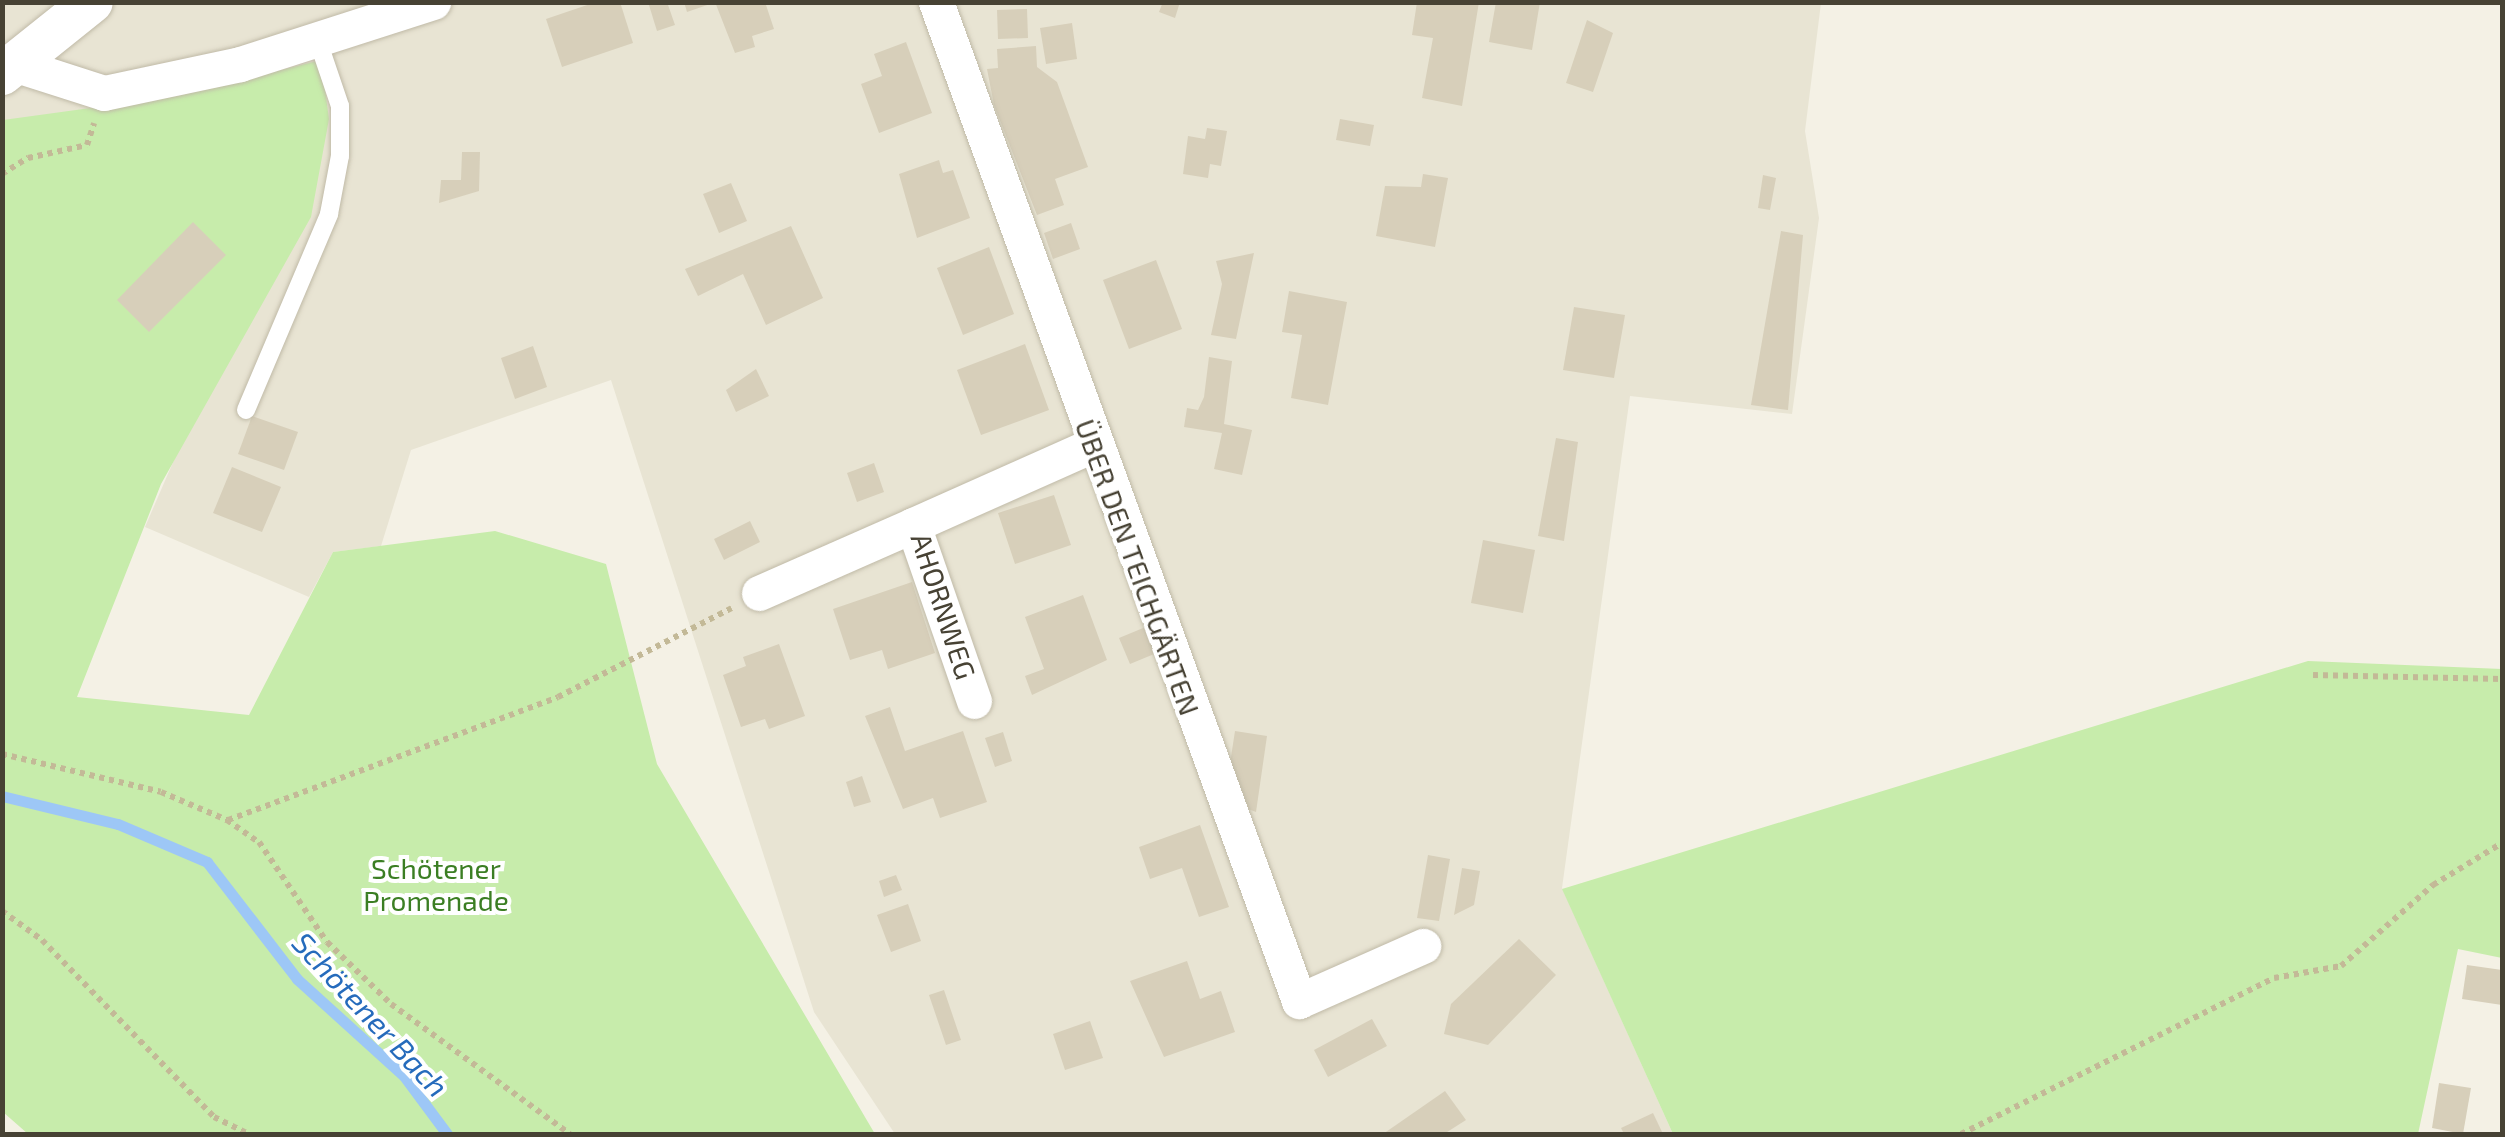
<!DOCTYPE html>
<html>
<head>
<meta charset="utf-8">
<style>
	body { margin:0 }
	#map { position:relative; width:2505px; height:1137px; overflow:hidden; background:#f4f1e5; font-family:"Exo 2",sans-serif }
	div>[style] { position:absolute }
	.residential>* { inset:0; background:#e8e4d3 }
	.green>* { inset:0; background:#c7ecab }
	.stream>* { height:11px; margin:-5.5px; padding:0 5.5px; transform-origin:5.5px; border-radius:5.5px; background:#9dc7f6 }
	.building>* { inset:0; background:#d7cfba }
	.path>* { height:6px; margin-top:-3px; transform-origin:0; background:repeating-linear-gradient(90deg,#c3b997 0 5px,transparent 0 10px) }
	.roads { filter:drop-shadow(0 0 2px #c0baa7) drop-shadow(0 0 2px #c0baa7) }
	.service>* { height:18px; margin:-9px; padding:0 9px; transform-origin:9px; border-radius:9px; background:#fff }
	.minor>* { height:35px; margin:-17.5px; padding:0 17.5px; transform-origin:17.5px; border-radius:17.5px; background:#fff }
	.tertiary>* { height:42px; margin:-21px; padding:0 21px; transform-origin:21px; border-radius:21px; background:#fff }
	span { translate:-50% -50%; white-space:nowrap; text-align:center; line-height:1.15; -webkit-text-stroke:8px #fff; paint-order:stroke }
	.street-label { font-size:28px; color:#474234 }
	.park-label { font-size:28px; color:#3b7e23 }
	.water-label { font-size:30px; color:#256bbc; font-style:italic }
	.frame { position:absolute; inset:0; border:5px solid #474234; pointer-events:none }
</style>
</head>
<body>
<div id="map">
	<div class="residential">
		<i style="clip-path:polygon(3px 3px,1821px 3px,1805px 131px,1819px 218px,1792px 414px,1630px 396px,1562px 888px,1673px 1134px,895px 1134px,814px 1012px,611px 380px,411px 450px,381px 546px,333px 552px,309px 597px,145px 527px,177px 453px,3px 266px)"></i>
	</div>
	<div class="green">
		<i style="clip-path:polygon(321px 60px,329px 119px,311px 217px,161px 484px,77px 697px,249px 715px,333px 552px,495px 531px,606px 564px,657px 764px,875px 1134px,28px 1134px,3px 1112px,3px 120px,178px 96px)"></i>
		<i style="clip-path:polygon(2308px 661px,2502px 669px,2502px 958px,2458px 949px,2418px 1134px,1673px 1134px,1562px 889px)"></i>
	</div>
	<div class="stream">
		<i style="left:2px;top:796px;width:119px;rotate:13.6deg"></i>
		<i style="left:118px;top:824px;width:97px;rotate:23.1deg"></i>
		<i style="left:207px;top:862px;width:148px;rotate:52.4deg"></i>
		<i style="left:297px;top:979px;width:144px;rotate:42.2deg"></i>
		<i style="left:404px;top:1076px;width:72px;rotate:53.4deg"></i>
	</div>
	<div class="building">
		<i style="clip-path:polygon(596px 2px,620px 2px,633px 43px,562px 67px,546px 19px)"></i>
		<i style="clip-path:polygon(648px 2px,667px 2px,675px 25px,657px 31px)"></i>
		<i style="clip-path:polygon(684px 2px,713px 2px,713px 3px,687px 12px)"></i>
		<i style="clip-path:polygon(715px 2px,765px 2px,774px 29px,752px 36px,755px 47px,735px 53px)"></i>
		<i style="clip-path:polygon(1163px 2px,1180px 2px,1175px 18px,1159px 12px)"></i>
		<i style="clip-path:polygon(1417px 2px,1479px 2px,1462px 106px,1422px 98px,1433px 38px,1412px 35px)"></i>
		<i style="clip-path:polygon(1496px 2px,1540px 2px,1532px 50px,1489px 42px)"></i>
		<i style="clip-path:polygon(1027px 9px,1028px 38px,998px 39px,997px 10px)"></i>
		<i style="clip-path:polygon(1587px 20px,1613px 33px,1593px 92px,1566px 83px)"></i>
		<i style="clip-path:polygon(1072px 23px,1077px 59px,1046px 64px,1040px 28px)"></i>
		<i style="clip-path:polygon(906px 42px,932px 113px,879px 133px,861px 84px,882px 76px,874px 54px)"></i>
		<i style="clip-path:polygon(1036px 46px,1037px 67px,1057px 82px,1088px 167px,1055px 179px,1064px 205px,1037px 215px,994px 105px,987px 69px,998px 68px,997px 49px)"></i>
		<i style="clip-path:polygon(1340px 119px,1374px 125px,1370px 146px,1336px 140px)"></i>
		<i style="clip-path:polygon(1207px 128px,1227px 131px,1221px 166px,1210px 164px,1208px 178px,1183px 174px,1188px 136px,1205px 139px)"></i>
		<i style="clip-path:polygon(462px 152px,480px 152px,479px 191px,439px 203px,441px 180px,461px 180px)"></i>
		<i style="clip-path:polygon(939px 160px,943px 173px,953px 170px,970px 218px,917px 238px,899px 174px)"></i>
		<i style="clip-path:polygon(1423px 174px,1448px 178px,1435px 247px,1376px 236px,1385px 186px,1421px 187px)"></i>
		<i style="clip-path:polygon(1763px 175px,1776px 178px,1770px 210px,1758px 208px)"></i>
		<i style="clip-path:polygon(731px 183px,747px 221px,719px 233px,703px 194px)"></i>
		<i style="clip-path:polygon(193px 222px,226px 255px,149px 332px,117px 300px)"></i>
		<i style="clip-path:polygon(1071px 223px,1080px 249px,1053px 259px,1044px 233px)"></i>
		<i style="clip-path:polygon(791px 226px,823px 298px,766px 325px,743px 274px,698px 296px,685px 269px)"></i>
		<i style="clip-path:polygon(1781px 231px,1803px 235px,1788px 410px,1751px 405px)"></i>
		<i style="clip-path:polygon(989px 247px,1014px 314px,963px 335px,937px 268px)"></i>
		<i style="clip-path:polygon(1254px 253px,1236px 339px,1211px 335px,1222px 284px,1216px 261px)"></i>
		<i style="clip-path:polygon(1156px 260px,1182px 329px,1129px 349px,1103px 280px)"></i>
		<i style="clip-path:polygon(1289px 291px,1347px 302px,1328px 405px,1291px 398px,1302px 335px,1282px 332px)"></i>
		<i style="clip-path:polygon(1574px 307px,1625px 315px,1614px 378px,1563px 370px)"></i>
		<i style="clip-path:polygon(1025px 344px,1049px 410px,981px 435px,957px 370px)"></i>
		<i style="clip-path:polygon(533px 346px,547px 387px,515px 399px,501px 358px)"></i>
		<i style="clip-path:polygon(1209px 357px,1232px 361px,1224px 424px,1252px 430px,1242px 475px,1214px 469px,1222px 433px,1184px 427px,1187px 408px,1198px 410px,1204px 397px)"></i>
		<i style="clip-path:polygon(756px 369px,769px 396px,736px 412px,726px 390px)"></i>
		<i style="clip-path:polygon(252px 416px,298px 432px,284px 470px,238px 454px)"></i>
		<i style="clip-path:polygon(1556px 438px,1578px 442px,1564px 541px,1538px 536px)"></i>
		<i style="clip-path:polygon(874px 463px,884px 492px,857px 502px,847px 473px)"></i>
		<i style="clip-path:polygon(232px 467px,281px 487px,262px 532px,213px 513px)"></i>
		<i style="clip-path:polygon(1054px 495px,1071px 545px,1015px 564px,998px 513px)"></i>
		<i style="clip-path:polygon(750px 521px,760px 542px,724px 560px,714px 539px)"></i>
		<i style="clip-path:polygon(1483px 540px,1535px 550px,1523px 613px,1471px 603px)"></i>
		<i style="clip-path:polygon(912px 582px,935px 653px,888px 669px,882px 650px,850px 660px,833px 609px)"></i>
		<i style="clip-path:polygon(1083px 595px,1107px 660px,1032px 695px,1025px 676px,1044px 669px,1025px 617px)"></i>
		<i style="clip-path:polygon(1148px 626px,1159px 652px,1130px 664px,1119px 638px)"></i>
		<i style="clip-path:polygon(779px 644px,805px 716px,769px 729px,765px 719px,741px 727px,723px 675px,746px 666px,743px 657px)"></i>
		<i style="clip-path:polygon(890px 707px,905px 751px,963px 731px,987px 802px,940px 818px,933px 798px,903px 809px,865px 716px)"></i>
		<i style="clip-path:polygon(1235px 731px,1267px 736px,1256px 812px,1240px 806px,1229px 770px)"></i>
		<i style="clip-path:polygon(1003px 732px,1012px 761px,995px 767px,985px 738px)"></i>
		<i style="clip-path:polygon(862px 776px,871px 802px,854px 807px,846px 782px)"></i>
		<i style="clip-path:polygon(1200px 825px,1229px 907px,1199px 917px,1182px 868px,1150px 879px,1139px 847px)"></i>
		<i style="clip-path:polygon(1428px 855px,1450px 859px,1439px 921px,1417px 918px)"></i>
		<i style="clip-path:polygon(1462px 868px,1480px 871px,1474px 905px,1454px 915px)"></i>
		<i style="clip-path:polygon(896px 875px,902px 890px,884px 897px,879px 881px)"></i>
		<i style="clip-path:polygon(908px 904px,921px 941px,891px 952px,877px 915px)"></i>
		<i style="clip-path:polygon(1519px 939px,1556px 975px,1488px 1045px,1444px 1034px,1451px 1004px)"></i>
		<i style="clip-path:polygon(1187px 961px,1200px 999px,1221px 991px,1235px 1032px,1164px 1057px,1130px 981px)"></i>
		<i style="clip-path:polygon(2467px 965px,2502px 970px,2502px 1005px,2462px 999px)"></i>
		<i style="clip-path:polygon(944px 990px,961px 1040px,946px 1045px,929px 995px)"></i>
		<i style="clip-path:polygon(1372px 1019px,1387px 1046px,1328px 1077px,1314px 1050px)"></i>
		<i style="clip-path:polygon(1090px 1021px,1103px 1058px,1065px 1070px,1053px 1034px)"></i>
		<i style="clip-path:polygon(2439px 1083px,2471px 1088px,2463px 1134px,2432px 1128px)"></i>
		<i style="clip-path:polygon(1445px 1091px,1466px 1120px,1444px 1134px,1383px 1134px)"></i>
		<i style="clip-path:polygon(1653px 1113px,1663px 1134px,1624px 1134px,1621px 1128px)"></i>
	</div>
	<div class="path">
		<i style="left:2px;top:174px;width:31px;rotate:-32deg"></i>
		<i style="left:28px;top:158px;width:60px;rotate:-12.4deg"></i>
		<i style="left:87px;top:145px;width:23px;rotate:-72deg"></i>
		<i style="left:2313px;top:675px;width:189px;rotate:1.2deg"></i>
		<i style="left:2px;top:754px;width:163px;rotate:13.4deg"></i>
		<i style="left:161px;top:792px;width:72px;rotate:23deg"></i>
		<i style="left:227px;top:820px;width:39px;rotate:35deg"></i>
		<i style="left:259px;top:842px;width:121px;rotate:55.8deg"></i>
		<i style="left:327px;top:942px;width:89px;rotate:44.1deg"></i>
		<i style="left:391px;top:1004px;width:221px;rotate:36deg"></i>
		<i style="left:228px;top:820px;width:352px;rotate:-20.4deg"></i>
		<i style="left:558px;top:697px;width:195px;rotate:-27.1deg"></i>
		<i style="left:2px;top:911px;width:49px;rotate:35.9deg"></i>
		<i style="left:42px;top:940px;width:247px;rotate:45.8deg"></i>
		<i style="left:214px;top:1117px;width:39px;rotate:26deg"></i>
		<i style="left:1961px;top:1134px;width:350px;rotate:-26.5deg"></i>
		<i style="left:2274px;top:978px;width:68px;rotate:-10.2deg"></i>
		<i style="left:2341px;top:966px;width:123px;rotate:-41.4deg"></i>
		<i style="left:2433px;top:885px;width:81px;rotate:-31.3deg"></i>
	</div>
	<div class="roads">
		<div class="service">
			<i style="left:246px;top:410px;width:213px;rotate:-67deg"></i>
			<i style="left:329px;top:214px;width:59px;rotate:-79.3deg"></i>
			<i style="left:340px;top:156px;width:50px;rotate:-90deg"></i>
			<i style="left:340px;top:106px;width:69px;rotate:-108.7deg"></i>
		</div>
		<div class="minor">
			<i style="left:936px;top:2px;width:1063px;rotate:70.03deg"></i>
			<i style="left:1299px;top:1001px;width:136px;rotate:-23.9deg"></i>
			<i style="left:20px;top:66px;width:88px;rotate:17.8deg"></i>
			<i style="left:104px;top:93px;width:139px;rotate:-12deg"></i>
			<i style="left:240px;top:64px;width:203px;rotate:-17.8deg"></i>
			<i style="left:759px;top:593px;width:168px;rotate:-23.8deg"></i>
			<i style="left:974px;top:701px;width:186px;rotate:-109.1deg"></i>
			<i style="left:913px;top:525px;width:197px;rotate:-24deg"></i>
		</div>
		<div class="tertiary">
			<i style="left:2px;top:74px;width:115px;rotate:-38.7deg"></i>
		</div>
	</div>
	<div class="street-label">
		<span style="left:1138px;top:567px;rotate:70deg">ÜBER DEN TEICHGÄRTEN</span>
		<span style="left:944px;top:606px;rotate:72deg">AHORNWEG</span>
	</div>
	<div class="park-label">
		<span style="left:436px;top:884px">Schötener<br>Promenade</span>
	</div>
	<div class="water-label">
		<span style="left:371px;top:1014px;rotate:47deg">Schötener Bach</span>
	</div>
	<div class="frame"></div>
</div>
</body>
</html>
